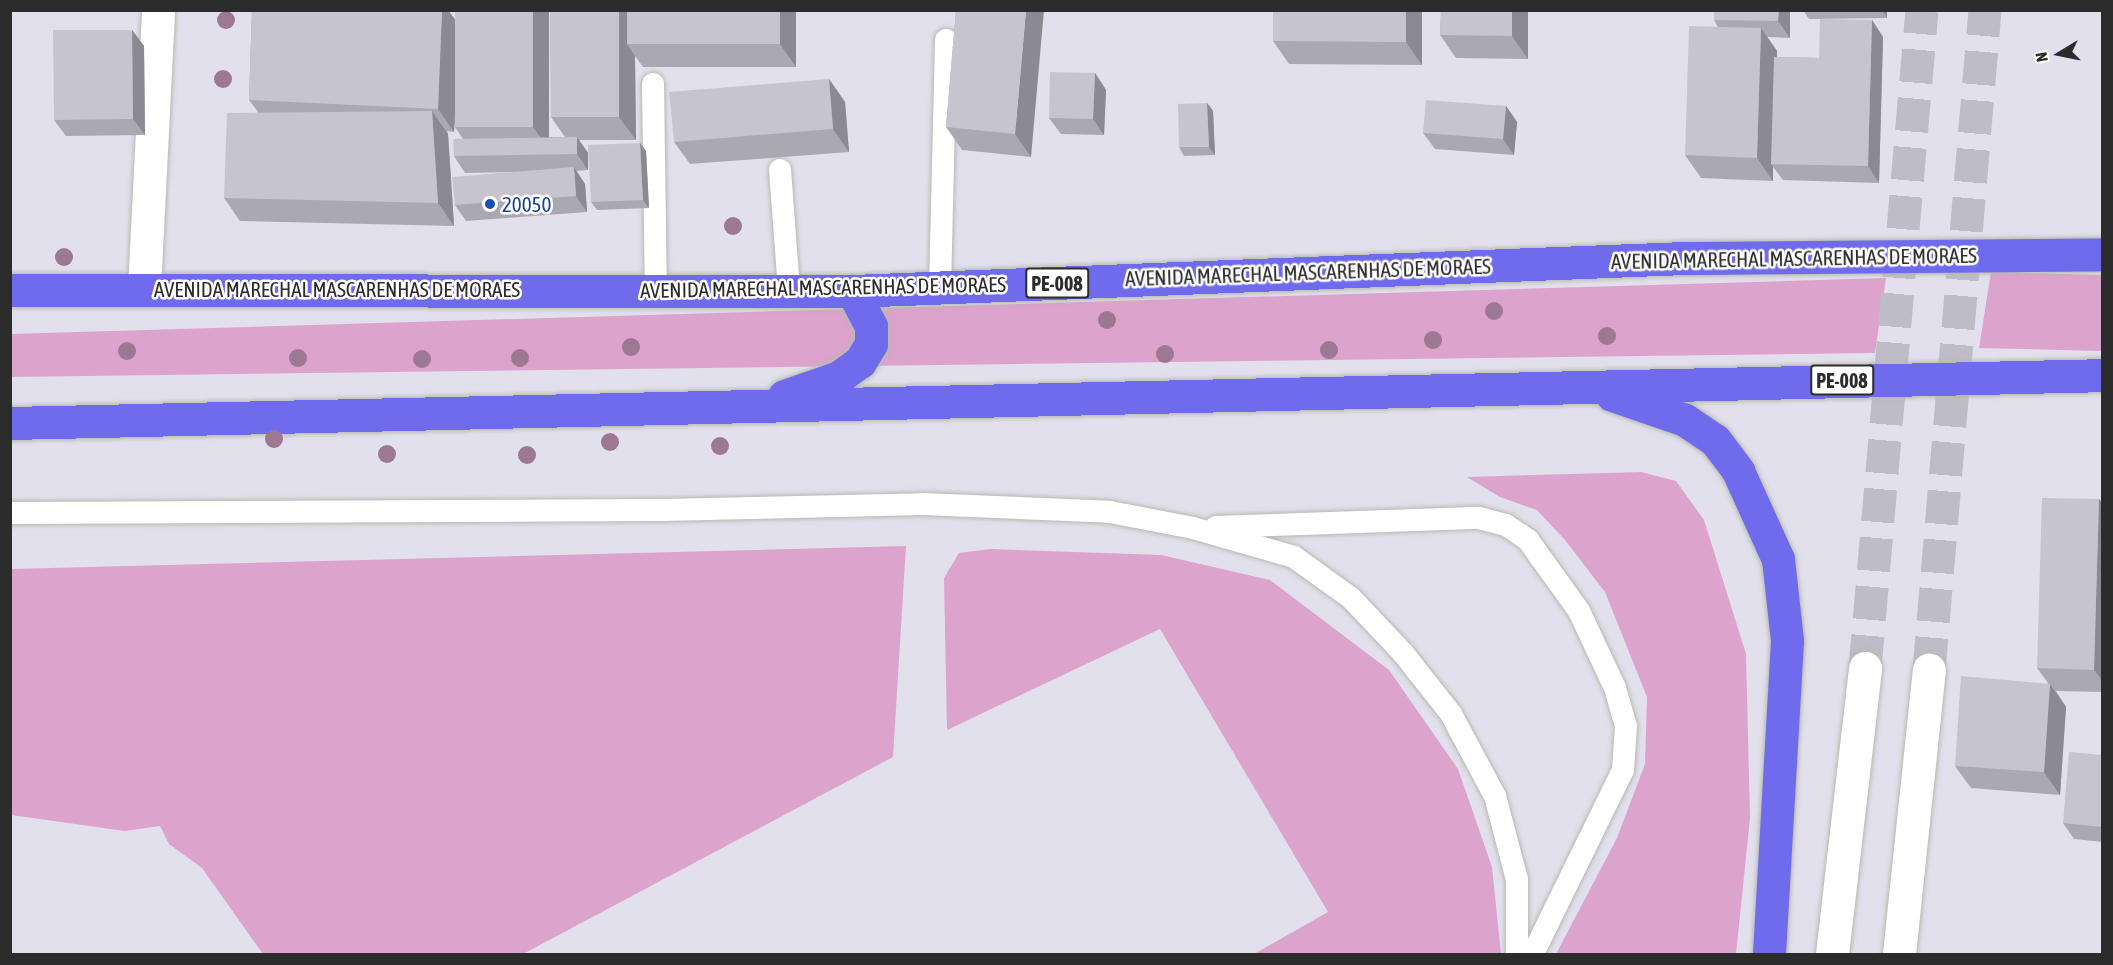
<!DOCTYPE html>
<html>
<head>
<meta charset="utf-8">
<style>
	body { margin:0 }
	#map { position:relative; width:2113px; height:965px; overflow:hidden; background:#e2e0ec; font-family:"Asap Condensed",sans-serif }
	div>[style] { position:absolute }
	.green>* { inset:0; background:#dca3cc }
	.secondary-tunnel>* { height:33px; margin-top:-16.5px; transform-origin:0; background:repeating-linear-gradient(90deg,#bebcc6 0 33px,transparent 0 49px) }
	.roads { filter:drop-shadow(0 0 2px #b6bab0) drop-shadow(0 0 2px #b6bab0) }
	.lane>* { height:22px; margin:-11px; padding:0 11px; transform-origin:11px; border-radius:11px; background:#fff }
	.street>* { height:33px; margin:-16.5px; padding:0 16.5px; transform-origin:16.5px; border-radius:16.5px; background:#fff }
	.secondary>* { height:33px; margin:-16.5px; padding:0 16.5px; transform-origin:16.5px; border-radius:16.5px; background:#fff }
	.highway>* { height:33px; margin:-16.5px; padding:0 16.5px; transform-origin:16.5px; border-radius:16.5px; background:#706aed }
	.trees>* { width:18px; height:18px; margin:-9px; border-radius:50%; background:#9c7892 }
	.wall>* { inset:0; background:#aaa9b2 }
	.shaded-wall>* { inset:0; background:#8b8991 }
	.building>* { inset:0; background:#c6c4cf }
	.dots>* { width:16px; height:16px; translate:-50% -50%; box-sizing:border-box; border:3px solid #fff; border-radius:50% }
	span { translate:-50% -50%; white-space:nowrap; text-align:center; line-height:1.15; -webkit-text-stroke:5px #fff; paint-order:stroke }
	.shield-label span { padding:2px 4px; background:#fff; border:2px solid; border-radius:4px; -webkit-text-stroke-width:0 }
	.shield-label { font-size:20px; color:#2c2c2c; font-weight:700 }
	.transit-label { font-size:21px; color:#164399 }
	.left { translate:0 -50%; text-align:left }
	.street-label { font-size:21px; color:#2c2c2c }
	.frame { position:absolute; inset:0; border:12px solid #2c2c2c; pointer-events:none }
	.north { position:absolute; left:2029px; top:24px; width:60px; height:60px; -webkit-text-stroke:4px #fff; paint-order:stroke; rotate:260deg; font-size:16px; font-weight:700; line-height:24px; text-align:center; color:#2c2c2c }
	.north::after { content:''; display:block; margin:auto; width:21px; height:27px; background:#2c2c2c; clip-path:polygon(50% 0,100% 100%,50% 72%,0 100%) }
</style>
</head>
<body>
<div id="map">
	<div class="green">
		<i style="clip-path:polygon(1991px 272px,2102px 275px,2102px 351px,1979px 348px)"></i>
		<i style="clip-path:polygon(1886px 278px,1875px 353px,11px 377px,10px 334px)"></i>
		<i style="clip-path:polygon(1641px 472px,1676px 481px,1704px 520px,1746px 654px,1750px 818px,1736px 954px,1556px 954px,1617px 838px,1645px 764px,1647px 697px,1605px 592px,1565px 540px,1537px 510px,1500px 497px,1467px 477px)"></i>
		<i style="clip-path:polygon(906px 546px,893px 757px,523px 954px,263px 954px,202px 868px,169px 844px,160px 826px,125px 831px,11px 815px,11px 569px)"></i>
		<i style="clip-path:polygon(991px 549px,1161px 555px,1270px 580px,1389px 670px,1458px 769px,1492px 867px,1501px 954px,1254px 954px,1328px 912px,1160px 629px,947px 730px,944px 578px,959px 553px)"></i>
	</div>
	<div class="secondary-tunnel">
		<i style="left:1865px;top:668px;width:660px;rotate:-85.05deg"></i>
		<i style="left:1929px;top:670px;width:662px;rotate:-85.15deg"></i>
	</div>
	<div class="roads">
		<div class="lane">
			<i style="left:653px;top:84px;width:206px;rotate:89.2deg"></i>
			<i style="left:780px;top:170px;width:121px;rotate:85.7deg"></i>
			<i style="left:940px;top:287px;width:247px;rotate:-88.6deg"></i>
			<i style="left:10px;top:513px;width:654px;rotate:-0.26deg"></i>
			<i style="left:664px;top:510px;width:259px;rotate:-1.3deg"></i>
			<i style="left:923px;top:504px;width:187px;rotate:2.4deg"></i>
			<i style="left:1110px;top:512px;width:85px;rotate:10.9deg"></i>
			<i style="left:1193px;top:528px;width:105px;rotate:16deg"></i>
			<i style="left:1294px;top:557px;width:70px;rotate:35.7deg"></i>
			<i style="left:1351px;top:598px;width:76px;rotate:46.6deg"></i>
			<i style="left:1403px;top:653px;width:78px;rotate:51.8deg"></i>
			<i style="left:1451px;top:714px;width:93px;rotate:61.8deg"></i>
			<i style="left:1495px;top:796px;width:87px;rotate:75.3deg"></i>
			<i style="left:1517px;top:880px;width:74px;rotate:90deg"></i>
			<i style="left:1216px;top:527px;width:263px;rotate:-2deg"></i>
			<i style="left:1479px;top:518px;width:28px;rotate:15deg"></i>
			<i style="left:1506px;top:525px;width:27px;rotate:34deg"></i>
			<i style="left:1528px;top:540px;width:87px;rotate:54.3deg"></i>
			<i style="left:1579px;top:611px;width:85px;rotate:64.9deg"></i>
			<i style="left:1615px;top:688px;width:40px;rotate:74deg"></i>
			<i style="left:1626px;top:726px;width:44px;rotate:93.9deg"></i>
			<i style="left:1623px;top:770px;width:205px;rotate:116.1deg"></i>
		</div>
		<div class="street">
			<i style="left:144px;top:289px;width:279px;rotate:-87.1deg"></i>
		</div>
		<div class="secondary">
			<i style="left:1832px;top:954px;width:288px;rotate:-83.4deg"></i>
			<i style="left:1899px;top:954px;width:286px;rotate:-84deg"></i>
		</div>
		<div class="highway">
			<i style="left:10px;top:290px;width:842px;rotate:0.07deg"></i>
			<i style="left:852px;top:291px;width:834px;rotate:-2.27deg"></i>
			<i style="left:1685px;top:258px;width:417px;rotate:-0.5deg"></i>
			<i style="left:1612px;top:395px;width:77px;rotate:18.9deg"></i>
			<i style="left:1685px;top:420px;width:36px;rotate:34deg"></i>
			<i style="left:1715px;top:440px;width:39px;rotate:53deg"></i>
			<i style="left:1738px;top:471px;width:97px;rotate:65.6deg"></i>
			<i style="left:1778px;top:559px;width:82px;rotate:83.7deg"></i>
			<i style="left:1787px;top:641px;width:314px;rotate:93.3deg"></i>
			<i style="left:784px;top:396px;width:58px;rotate:-19.1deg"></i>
			<i style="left:839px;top:377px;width:26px;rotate:-36deg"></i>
			<i style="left:860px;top:362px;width:21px;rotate:-59deg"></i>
			<i style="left:871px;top:344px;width:18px;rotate:-90deg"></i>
			<i style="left:871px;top:326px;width:40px;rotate:-118deg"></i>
			<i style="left:10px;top:423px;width:2093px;rotate:-1.31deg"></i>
		</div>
	</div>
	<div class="trees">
		<i style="left:226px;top:20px"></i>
		<i style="left:223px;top:79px"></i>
		<i style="left:733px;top:226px"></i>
		<i style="left:64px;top:257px"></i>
		<i style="left:1494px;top:311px"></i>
		<i style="left:1107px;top:320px"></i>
		<i style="left:1607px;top:336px"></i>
		<i style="left:1433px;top:340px"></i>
		<i style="left:631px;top:347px"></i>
		<i style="left:1329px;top:350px"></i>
		<i style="left:127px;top:351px"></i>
		<i style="left:1165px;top:354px"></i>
		<i style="left:298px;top:358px"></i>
		<i style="left:520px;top:358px"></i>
		<i style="left:422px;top:359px"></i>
		<i style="left:274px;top:439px"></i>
		<i style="left:610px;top:442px"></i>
		<i style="left:720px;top:446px"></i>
		<i style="left:387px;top:454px"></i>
		<i style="left:527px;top:455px"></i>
	</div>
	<div class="wall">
		<i style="clip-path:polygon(252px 10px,448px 10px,455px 20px,549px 10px,549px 137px,565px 137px,551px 117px,550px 10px,796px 10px,796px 67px,643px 67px,635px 56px,636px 140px,579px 140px,588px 153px,588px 170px,576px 171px,585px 184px,587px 212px,466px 221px,455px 205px,518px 172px,465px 173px,454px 156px,463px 139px,455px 127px,455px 120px,454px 132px,447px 131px,448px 134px,454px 226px,240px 221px,224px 198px,258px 112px,249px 100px)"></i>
		<i style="clip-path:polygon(956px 10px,1031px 157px,962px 150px,946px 127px)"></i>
		<i style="clip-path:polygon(1422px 10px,1422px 65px,1289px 64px,1273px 41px)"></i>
		<i style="clip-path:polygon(1441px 10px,1528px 10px,1528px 59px,1456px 58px,1440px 35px)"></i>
		<i style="clip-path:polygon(1790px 10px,1790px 38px,1767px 37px,1777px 51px,1777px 57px,1819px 58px,1872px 20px,1883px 37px,1879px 183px,1783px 180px,1773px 167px,1773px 181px,1701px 178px,1685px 155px,1718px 27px,1714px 20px)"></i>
		<i style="clip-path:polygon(1803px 10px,1887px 10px,1887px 18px,1809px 19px)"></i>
		<i style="clip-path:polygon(132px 30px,144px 46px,145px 135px,66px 136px,54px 120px)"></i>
		<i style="clip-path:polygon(1095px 73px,1106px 90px,1104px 135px,1061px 134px,1049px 118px)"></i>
		<i style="clip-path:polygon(829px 79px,845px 102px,849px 152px,690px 164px,674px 142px)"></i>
		<i style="clip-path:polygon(1207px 103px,1213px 111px,1215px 155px,1184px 156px,1179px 147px)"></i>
		<i style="clip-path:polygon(1506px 106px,1517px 122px,1514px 155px,1435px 149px,1423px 133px)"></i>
		<i style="clip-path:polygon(640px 143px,646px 151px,649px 208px,597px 210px,591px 202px)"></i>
		<i style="clip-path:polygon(2099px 499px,2103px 504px,2103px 692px,2056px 691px,2066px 707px,2060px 795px,1971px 788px,1955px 766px,2048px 683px,2037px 668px)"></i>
		<i style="clip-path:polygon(2103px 755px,2103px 842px,2074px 839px,2063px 823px)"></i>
	</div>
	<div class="shaded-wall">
		<i style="clip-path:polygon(442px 10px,448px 10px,459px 25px,454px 132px,438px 109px)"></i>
		<i style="clip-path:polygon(533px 10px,549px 10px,549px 150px,533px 127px)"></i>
		<i style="clip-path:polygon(619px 10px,635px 10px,627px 44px,635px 56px,636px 140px,619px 117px)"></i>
		<i style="clip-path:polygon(780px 10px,796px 10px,796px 67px,780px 44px)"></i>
		<i style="clip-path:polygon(1026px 10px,1044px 10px,1031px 157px,1015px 134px)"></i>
		<i style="clip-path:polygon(1406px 10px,1422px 10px,1422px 65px,1406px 42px)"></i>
		<i style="clip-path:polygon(1512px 10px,1528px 10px,1528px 59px,1512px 36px)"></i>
		<i style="clip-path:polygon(1779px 10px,1790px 10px,1790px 38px,1778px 21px)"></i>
		<i style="clip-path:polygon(1882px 10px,1887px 10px,1887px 18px)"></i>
		<i style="clip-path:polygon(1872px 20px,1883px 37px,1879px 183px,1868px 166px)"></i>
		<i style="clip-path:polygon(1761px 28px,1777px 51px,1773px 164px,1771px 164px,1773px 167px,1773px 181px,1757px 158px)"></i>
		<i style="clip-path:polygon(132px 30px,144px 46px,145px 135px,133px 119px)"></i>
		<i style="clip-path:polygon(1095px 73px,1106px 90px,1104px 135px,1093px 119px)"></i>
		<i style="clip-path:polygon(829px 79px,845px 102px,849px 152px,833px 129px)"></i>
		<i style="clip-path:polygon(1207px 103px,1213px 111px,1215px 155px,1209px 147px)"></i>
		<i style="clip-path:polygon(1506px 106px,1517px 122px,1514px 155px,1503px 139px)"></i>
		<i style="clip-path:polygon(432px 111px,448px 134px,454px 226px,438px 203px)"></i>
		<i style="clip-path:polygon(577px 137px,588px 153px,588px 170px,577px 154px)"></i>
		<i style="clip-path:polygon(640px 143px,646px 151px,649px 208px,643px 200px)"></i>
		<i style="clip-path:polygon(574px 167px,585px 184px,587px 212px,576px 196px)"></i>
		<i style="clip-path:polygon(2099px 499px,2103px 504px,2103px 681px,2094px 670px)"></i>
		<i style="clip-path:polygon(2050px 684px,2066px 707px,2060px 795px,2044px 772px)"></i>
	</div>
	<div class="building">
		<i style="clip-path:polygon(252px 10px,442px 10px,438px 109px,249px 100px)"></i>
		<i style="clip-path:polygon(455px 10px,533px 10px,533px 127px,455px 127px)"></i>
		<i style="clip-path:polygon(550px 10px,619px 10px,619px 117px,551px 117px)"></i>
		<i style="clip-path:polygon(627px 10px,780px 10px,780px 44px,627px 44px)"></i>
		<i style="clip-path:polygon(956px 10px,1026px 10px,1015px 134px,946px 127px)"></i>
		<i style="clip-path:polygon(1273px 10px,1406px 10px,1406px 42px,1273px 41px)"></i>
		<i style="clip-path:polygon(1441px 10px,1512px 10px,1512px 36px,1440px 35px)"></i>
		<i style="clip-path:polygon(1714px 10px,1779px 10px,1778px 21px,1714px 20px)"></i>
		<i style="clip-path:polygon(1820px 19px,1872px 20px,1868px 166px,1771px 164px,1774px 57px,1819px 58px)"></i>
		<i style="clip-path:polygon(1689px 26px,1761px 28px,1757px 158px,1685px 155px)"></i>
		<i style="clip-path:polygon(53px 30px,132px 30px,133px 119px,54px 120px)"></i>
		<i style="clip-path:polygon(1050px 72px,1095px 73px,1093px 119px,1049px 118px)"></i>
		<i style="clip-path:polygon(829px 79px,833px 129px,674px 142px,669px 92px)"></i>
		<i style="clip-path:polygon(1426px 100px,1506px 106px,1503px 139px,1423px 133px)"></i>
		<i style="clip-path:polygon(1207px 103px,1209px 147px,1179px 147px,1178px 104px)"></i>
		<i style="clip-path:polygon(432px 111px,438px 203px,224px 198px,227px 113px)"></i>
		<i style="clip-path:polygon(577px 137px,577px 154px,454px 156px,453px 139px)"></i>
		<i style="clip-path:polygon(640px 143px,643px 200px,591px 202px,588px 145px)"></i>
		<i style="clip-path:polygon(574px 167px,576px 196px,455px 205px,452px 177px)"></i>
		<i style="clip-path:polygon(2042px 498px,2099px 499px,2094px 670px,2037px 668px)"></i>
		<i style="clip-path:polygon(1961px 676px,2050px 684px,2044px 772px,1955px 766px)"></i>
		<i style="clip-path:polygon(2069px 752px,2103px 755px,2103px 827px,2063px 823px)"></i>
	</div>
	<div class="dots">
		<i style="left:490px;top:204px;background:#1a4fb4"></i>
	</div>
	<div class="shield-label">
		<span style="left:1057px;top:283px">PE-008</span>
		<span style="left:1842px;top:380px">PE-008</span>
	</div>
	<div class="transit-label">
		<span class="left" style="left:502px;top:204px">20050</span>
	</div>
	<div class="street-label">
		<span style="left:1794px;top:258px;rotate:-1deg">AVENIDA MARECHAL MASCARENHAS DE MORAES</span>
		<span style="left:1308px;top:272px;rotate:-2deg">AVENIDA MARECHAL MASCARENHAS DE MORAES</span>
		<span style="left:823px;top:287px;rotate:-1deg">AVENIDA MARECHAL MASCARENHAS DE MORAES</span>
		<span style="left:337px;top:289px">AVENIDA MARECHAL MASCARENHAS DE MORAES</span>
	</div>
	<div class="frame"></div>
	<div class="north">N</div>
</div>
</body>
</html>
